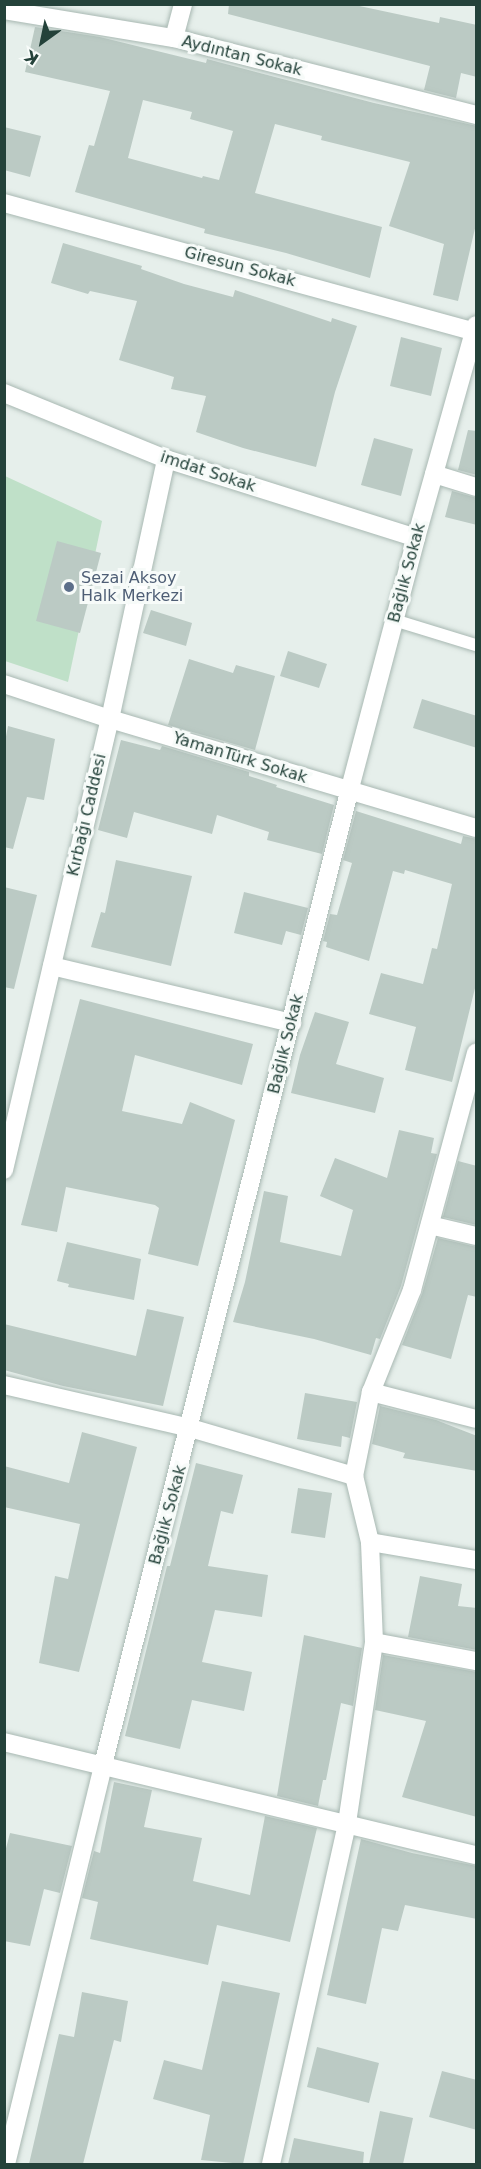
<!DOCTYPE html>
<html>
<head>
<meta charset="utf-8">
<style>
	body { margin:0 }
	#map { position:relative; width:481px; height:2169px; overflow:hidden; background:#e6efeb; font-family:"DejaVu Sans",sans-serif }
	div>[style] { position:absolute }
	.green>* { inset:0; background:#bfe0c8 }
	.building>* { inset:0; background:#bbcac4 }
	.roads { filter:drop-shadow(0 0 2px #a8b8b2) drop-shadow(0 0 2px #a8b8b2) }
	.lane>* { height:12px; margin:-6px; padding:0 6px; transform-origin:6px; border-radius:6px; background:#fff }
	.street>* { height:18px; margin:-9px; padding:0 9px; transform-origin:9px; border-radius:9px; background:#fff }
	.dots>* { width:16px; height:16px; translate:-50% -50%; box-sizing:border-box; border:3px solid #f7fbf9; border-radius:50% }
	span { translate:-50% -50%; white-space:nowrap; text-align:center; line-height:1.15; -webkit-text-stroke:6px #f7fbf9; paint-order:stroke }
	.street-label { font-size:16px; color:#24423a }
	.service-label { font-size:16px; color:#4e5e75 }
	.left { translate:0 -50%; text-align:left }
	.frame { position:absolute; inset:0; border:6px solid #24423a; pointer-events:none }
	.north { position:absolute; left:12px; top:12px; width:60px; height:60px; -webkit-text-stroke:4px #f7fbf9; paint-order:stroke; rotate:213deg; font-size:16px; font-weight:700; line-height:24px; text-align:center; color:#24423a }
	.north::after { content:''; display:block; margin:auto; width:21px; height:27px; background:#24423a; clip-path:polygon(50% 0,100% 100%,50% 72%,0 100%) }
</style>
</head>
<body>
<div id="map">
	<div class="green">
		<i style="clip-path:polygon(5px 476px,102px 521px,68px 682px,5px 661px)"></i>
	</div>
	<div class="building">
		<i style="clip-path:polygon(229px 4px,350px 4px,439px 23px,440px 17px,477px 25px,477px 77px,461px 73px,456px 98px,424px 90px,430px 66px,228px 14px)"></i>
		<i style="clip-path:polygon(evenodd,35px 27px,100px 37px,206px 63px,207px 59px,374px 103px,477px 126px,477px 220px,458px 301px,433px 295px,444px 244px,389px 226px,410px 162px,321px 140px,322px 136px,275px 124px,255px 193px,382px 227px,370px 278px,286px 253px,204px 233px,205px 229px,75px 192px,89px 145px,94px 146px,110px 91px,25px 72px,35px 27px,143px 100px,192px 112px,190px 119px,233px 131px,219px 180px,203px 176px,202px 178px,128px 158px,143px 100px)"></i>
		<i style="clip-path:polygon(4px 127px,41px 136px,30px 177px,4px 170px)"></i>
		<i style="clip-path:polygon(63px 243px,142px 266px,141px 269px,184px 284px,233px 297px,235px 290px,331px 322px,332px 318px,357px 326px,335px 392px,316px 467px,243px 448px,196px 432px,206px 396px,171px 389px,174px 377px,119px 360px,137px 301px,90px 291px,88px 294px,51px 283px)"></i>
		<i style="clip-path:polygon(401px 337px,442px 348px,431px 396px,390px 386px)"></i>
		<i style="clip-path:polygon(468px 430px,477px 431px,477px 475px,458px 470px)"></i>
		<i style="clip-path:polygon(374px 438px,413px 449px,401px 496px,361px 485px)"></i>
		<i style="clip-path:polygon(452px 491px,477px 498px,477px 525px,445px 517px)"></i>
		<i style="clip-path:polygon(57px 541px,101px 553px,80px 633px,36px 621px)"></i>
		<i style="clip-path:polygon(151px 610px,192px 623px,186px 646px,143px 633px)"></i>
		<i style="clip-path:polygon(288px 651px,327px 664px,319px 688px,280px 676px)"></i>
		<i style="clip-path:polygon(189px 659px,233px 673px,236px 665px,275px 676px,255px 750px,168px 725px)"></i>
		<i style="clip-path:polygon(422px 699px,477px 716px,477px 748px,413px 728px)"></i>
		<i style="clip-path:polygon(8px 726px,55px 739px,44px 800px,27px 797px,13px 849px,4px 847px,4px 747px)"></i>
		<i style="clip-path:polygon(121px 740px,160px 750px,162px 746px,249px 772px,249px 776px,277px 785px,276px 787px,334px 805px,322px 854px,267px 840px,269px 832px,217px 815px,212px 834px,134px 812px,127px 838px,98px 830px)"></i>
		<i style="clip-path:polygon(356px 811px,461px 844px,463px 836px,477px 839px,477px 980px,452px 1082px,405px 1070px,416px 1027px,369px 1014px,381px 973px,423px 984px,432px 948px,437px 949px,452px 884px,405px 870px,404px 874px,393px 871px,369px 961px,326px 947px,327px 942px,323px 941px,330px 914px,337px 915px,352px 863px,343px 860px)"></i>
		<i style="clip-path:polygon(116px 860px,192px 876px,171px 966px,91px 947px,101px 912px,105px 913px)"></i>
		<i style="clip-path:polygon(4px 887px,37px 895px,14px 989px,4px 987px)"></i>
		<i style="clip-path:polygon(244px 892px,308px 908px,301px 935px,286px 931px,282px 945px,234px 933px)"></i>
		<i style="clip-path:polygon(80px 999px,253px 1044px,242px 1085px,135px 1055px,122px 1111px,182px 1124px,190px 1102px,235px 1120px,198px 1266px,148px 1254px,159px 1208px,155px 1205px,66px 1187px,57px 1232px,21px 1225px)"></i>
		<i style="clip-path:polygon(315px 1012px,349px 1022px,336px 1064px,384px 1078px,375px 1113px,291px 1093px,300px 1055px)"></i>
		<i style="clip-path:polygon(399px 1130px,434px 1138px,431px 1153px,437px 1154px,401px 1286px,380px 1339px,376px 1338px,371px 1355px,314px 1339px,233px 1322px,245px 1282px,264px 1191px,288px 1196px,280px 1242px,341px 1256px,353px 1210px,320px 1196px,335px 1158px,387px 1178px)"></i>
		<i style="clip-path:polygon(458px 1161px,477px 1166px,477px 1225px,443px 1217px)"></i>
		<i style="clip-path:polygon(438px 1238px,477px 1247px,477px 1297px,468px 1295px,451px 1359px,402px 1345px,422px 1294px)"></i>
		<i style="clip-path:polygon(67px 1242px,141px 1259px,134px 1300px,68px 1287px,69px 1284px,57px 1281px)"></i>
		<i style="clip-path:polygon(147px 1309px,184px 1317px,163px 1406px,63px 1386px,4px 1370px,4px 1324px,136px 1356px)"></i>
		<i style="clip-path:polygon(305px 1393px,357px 1402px,350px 1438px,342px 1436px,341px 1447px,297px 1439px)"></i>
		<i style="clip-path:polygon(380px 1406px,436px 1420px,477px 1436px,477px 1471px,403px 1458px,405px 1453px,372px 1444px)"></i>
		<i style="clip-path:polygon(82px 1432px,137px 1447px,79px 1672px,39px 1663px,55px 1576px,68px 1579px,80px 1524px,4px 1507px,4px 1466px,69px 1483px)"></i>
		<i style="clip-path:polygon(196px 1463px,243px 1475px,233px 1514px,221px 1511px,208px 1566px,268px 1575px,262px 1617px,215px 1610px,202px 1662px,252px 1672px,244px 1711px,192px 1700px,180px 1749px,125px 1736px,167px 1566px,170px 1566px)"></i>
		<i style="clip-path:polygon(298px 1488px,332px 1493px,325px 1538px,291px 1533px)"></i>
		<i style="clip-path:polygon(420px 1576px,462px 1584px,458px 1606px,477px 1608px,477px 1650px,408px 1637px)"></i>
		<i style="clip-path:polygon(304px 1635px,362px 1648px,353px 1706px,341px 1703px,326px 1780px,323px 1780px,318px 1806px,277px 1796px)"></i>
		<i style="clip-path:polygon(383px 1655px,477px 1672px,477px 1817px,402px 1797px,426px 1721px,375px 1710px)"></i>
		<i style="clip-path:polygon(114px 1782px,152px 1790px,144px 1827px,202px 1838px,193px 1881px,250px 1895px,265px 1816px,317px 1828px,290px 1942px,217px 1925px,208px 1965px,90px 1939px,98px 1902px,82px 1898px,94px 1851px,100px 1853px)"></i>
		<i style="clip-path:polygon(10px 1833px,72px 1846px,60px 1893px,44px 1889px,30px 1946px,4px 1941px,4px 1856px)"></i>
		<i style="clip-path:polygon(361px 1839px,412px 1853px,477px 1866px,477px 1919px,405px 1905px,398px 1931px,382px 1928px,366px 2004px,327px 1995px)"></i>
		<i style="clip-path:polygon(222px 1981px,280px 1993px,243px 2164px,201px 2160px,210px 2115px,153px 2099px,164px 2060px,202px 2070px)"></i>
		<i style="clip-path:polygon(82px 1992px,128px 2001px,121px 2042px,114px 2040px,83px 2164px,29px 2164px,59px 2034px,74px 2037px)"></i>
		<i style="clip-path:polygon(317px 2047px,379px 2063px,369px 2103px,307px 2087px)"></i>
		<i style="clip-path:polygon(442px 2071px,477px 2080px,477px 2130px,429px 2117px)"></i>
		<i style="clip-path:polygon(380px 2111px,413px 2118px,403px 2164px,369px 2164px)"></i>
		<i style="clip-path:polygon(294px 2138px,364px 2152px,363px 2164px,288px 2164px)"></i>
	</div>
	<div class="roads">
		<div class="lane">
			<i style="left:394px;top:620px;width:86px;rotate:17deg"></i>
		</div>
		<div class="street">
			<i style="left:4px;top:10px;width:172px;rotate:9.4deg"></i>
			<i style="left:174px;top:38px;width:312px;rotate:14.3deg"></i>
			<i style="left:174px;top:38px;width:35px;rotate:-75deg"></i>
			<i style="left:4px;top:203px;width:488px;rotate:15.3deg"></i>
			<i style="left:4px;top:393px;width:175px;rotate:22.2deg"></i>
			<i style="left:166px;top:459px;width:262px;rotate:17.5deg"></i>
			<i style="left:434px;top:474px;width:44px;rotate:17.2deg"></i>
			<i style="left:4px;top:684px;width:112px;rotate:18.3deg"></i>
			<i style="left:110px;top:719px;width:382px;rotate:16.6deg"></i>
			<i style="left:52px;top:966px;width:247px;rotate:13.4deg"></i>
			<i style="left:4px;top:1170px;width:463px;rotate:-76.8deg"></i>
			<i style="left:110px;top:719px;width:266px;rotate:-77.8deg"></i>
			<i style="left:430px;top:1225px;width:47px;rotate:13.4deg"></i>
			<i style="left:4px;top:1385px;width:191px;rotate:13deg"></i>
			<i style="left:190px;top:1428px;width:171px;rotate:16.3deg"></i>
			<i style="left:371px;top:1392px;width:108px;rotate:14.4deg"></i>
			<i style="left:370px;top:1542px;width:108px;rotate:9.6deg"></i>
			<i style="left:374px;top:1642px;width:104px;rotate:10.6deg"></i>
			<i style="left:4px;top:1742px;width:485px;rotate:13.5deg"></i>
			<i style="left:6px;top:2164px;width:411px;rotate:-76.3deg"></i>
			<i style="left:103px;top:1765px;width:1004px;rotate:-75.81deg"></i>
			<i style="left:349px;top:792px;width:263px;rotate:-75.2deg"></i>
			<i style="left:416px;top:538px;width:221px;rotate:-74.3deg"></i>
			<i style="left:271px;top:2164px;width:349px;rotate:-77.4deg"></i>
			<i style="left:347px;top:1823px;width:183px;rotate:-81.5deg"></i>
			<i style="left:374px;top:1642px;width:100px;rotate:-92.3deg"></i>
			<i style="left:370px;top:1542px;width:68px;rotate:-103.6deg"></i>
			<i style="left:354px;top:1476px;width:86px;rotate:-78.6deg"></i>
			<i style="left:371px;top:1392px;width:110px;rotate:-68.1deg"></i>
			<i style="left:412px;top:1290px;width:246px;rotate:-74.9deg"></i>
		</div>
	</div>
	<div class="dots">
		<i style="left:69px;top:587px;background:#5c6f8a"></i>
	</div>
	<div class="street-label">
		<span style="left:242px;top:56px;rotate:14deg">Aydıntan Sokak</span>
		<span style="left:240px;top:267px;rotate:15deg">Giresun Sokak</span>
		<span style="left:208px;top:472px;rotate:18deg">imdat Sokak</span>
		<span style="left:407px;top:573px;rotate:-75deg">Bağlık Sokak</span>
		<span style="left:240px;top:758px;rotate:17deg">YamanTürk Sokak</span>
		<span style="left:87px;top:815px;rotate:-77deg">Kırbağı Caddesi</span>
		<span style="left:286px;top:1044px;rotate:-76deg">Bağlık Sokak</span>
		<span style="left:168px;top:1515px;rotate:-75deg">Bağlık Sokak</span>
	</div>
	<div class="service-label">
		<span class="left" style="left:81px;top:587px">Sezai Aksoy<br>Halk Merkezi</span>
	</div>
	<div class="frame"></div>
	<div class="north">K</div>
</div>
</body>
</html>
